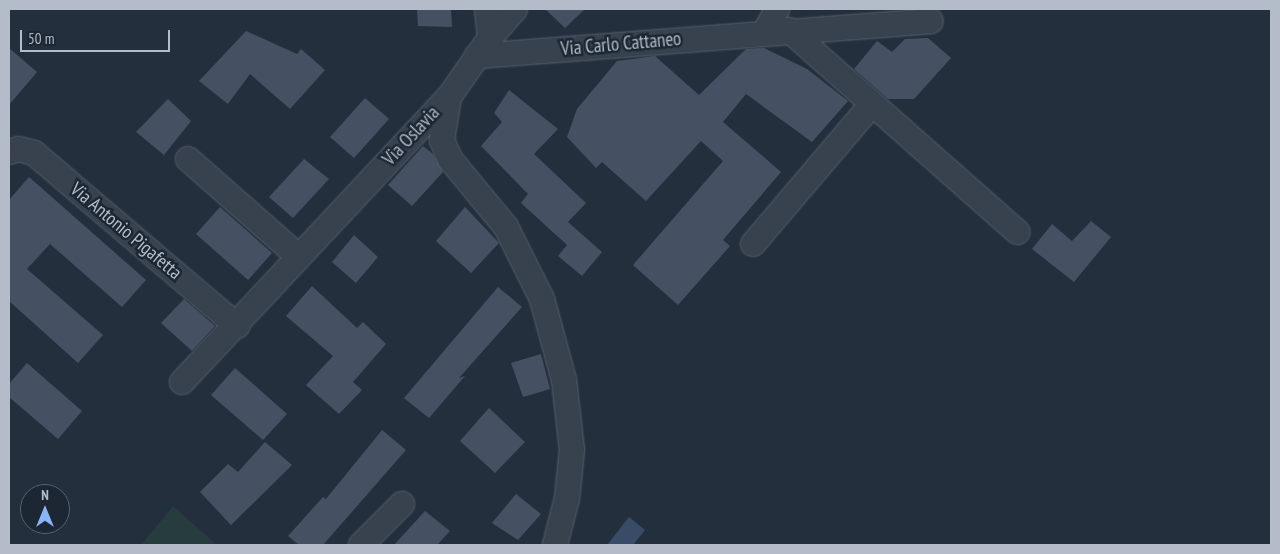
<!DOCTYPE html>
<html>
<head>
<meta charset="utf-8">
<style>
	body { margin:0 }
	#map { position:relative; width:1280px; height:554px; overflow:hidden; background:#242f3e; font-family:"PT Sans Narrow",sans-serif }
	div>[style] { position:absolute }
	.green>* { inset:0; background:#263c3f }
	.water>* { inset:0; background:#394c67 }
	.building>* { inset:0; background:#455162 }
	.roads { filter:drop-shadow(0 0 1px #565f6c) drop-shadow(0 0 1px #565f6c) }
	.minor>* { height:24px; margin:-12px; padding:0 12px; transform-origin:12px; border-radius:12px; background:#38414e }
	span { translate:-50% -50%; white-space:nowrap; text-align:center; line-height:1.15; -webkit-text-stroke:5px #1d2633; paint-order:stroke }
	.street-label { font-size:19px; color:#b4bcc9 }
	.frame { position:absolute; inset:0; border:10px solid #b4bcc9; pointer-events:none }
	.north { position:absolute; left:20px; top:484px; width:50px; height:50px; box-sizing:border-box; background:#1d2633; border:1px solid #59626f; border-radius:50%; rotate:0deg; font-size:14px; font-weight:700; line-height:20px; text-align:center; color:#b4bcc9 }
	.north::after { content:''; display:block; margin:auto; width:18px; height:22px; background:#8ab4f8; clip-path:polygon(50% 0,100% 100%,50% 72%,0 100%) }
	.scale { position:absolute; left:20px; top:30px; width:150px; height:22px; box-sizing:border-box; border:2px solid #b4bcc9; border-top:0; padding-left:6px; font-size:15px; line-height:18px; white-space:nowrap; color:#b4bcc9; -webkit-text-stroke:4px #1d2633; paint-order:stroke }
</style>
</head>
<body>
<div id="map">
	<div class="green">
		<i style="clip-path:polygon(173px 506px,217px 545px,141px 545px)"></i>
	</div>
	<div class="water">
		<i style="clip-path:polygon(629px 517px,645px 530px,633px 545px,607px 545px)"></i>
	</div>
	<div class="building">
		<i style="clip-path:polygon(417px 9px,451px 9px,452px 27px,418px 26px)"></i>
		<i style="clip-path:polygon(545px 9px,585px 9px,565px 28px)"></i>
		<i style="clip-path:polygon(246px 31px,297px 54px,301px 49px,325px 70px,290px 109px,250px 74px,228px 104px,199px 81px)"></i>
		<i style="clip-path:polygon(928px 38px,951px 58px,914px 99px,888px 99px,854px 69px,877px 41px,892px 52px,905px 39px)"></i>
		<i style="clip-path:polygon(9px 48px,37px 72px,9px 105px)"></i>
		<i style="clip-path:polygon(764px 48px,807px 69px,848px 101px,812px 142px,746px 94px,723px 122px,781px 172px,723px 240px,730px 246px,678px 305px,633px 265px,723px 161px,701px 141px,646px 201px,602px 162px,596px 168px,567px 137px,577px 109px,617px 61px,655px 56px,699px 95px,746px 49px)"></i>
		<i style="clip-path:polygon(509px 90px,558px 129px,534px 154px,586px 203px,568px 222px,602px 252px,582px 276px,558px 256px,567px 245px,521px 203px,528px 194px,481px 146px,502px 122px,494px 113px)"></i>
		<i style="clip-path:polygon(365px 98px,389px 119px,354px 158px,330px 137px)"></i>
		<i style="clip-path:polygon(168px 99px,191px 121px,164px 155px,136px 132px)"></i>
		<i style="clip-path:polygon(423px 146px,433px 154px,443px 172px,412px 206px,388px 185px)"></i>
		<i style="clip-path:polygon(304px 159px,329px 179px,293px 218px,269px 197px)"></i>
		<i style="clip-path:polygon(29px 177px,146px 280px,122px 307px,50px 244px,27px 269px,103px 335px,78px 363px,9px 301px,9px 200px)"></i>
		<i style="clip-path:polygon(220px 207px,272px 253px,248px 280px,196px 234px)"></i>
		<i style="clip-path:polygon(465px 207px,499px 243px,471px 273px,436px 241px)"></i>
		<i style="clip-path:polygon(1091px 221px,1111px 237px,1074px 282px,1032px 249px,1052px 224px,1072px 241px)"></i>
		<i style="clip-path:polygon(354px 235px,378px 257px,356px 283px,332px 262px)"></i>
		<i style="clip-path:polygon(312px 286px,357px 328px,363px 322px,386px 344px,353px 382px,362px 390px,339px 414px,306px 385px,333px 356px,286px 316px)"></i>
		<i style="clip-path:polygon(498px 287px,522px 307px,459px 378px,465px 376px,429px 418px,404px 398px)"></i>
		<i style="clip-path:polygon(184px 299px,215px 326px,192px 351px,161px 323px)"></i>
		<i style="clip-path:polygon(541px 354px,550px 389px,523px 397px,511px 363px)"></i>
		<i style="clip-path:polygon(27px 363px,82px 411px,58px 439px,9px 397px,9px 384px)"></i>
		<i style="clip-path:polygon(235px 368px,287px 414px,263px 440px,211px 395px)"></i>
		<i style="clip-path:polygon(489px 408px,525px 442px,495px 473px,460px 441px)"></i>
		<i style="clip-path:polygon(382px 430px,406px 450px,323px 545px,299px 545px,288px 536px,323px 497px,326px 499px)"></i>
		<i style="clip-path:polygon(265px 442px,292px 465px,231px 525px,200px 492px,228px 464px,238px 472px)"></i>
		<i style="clip-path:polygon(516px 494px,541px 514px,518px 540px,492px 523px)"></i>
		<i style="clip-path:polygon(425px 511px,450px 531px,437px 545px,394px 545px)"></i>
	</div>
	<div class="roads">
		<div class="minor">
			<i style="left:487px;top:9px;width:29px;rotate:84deg"></i>
			<i style="left:789px;top:30px;width:305px;rotate:41.5deg"></i>
			<i style="left:765px;top:32px;width:26px;rotate:-62deg"></i>
			<i style="left:477px;top:56px;width:455px;rotate:-4.4deg"></i>
			<i style="left:449px;top:97px;width:44px;rotate:99.2deg"></i>
			<i style="left:442px;top:140px;width:21px;rotate:67deg"></i>
			<i style="left:450px;top:159px;width:88px;rotate:50.5deg"></i>
			<i style="left:506px;top:227px;width:80px;rotate:63.4deg"></i>
			<i style="left:542px;top:299px;width:84px;rotate:74.8deg"></i>
			<i style="left:564px;top:380px;width:70px;rotate:83.5deg"></i>
			<i style="left:572px;top:450px;width:48px;rotate:95.9deg"></i>
			<i style="left:567px;top:498px;width:49px;rotate:104.3deg"></i>
			<i style="left:9px;top:152px;width:10px;rotate:-17deg"></i>
			<i style="left:19px;top:149px;width:16px;rotate:15deg"></i>
			<i style="left:34px;top:153px;width:267px;rotate:40.4deg"></i>
			<i style="left:188px;top:159px;width:148px;rotate:41.4deg"></i>
			<i style="left:753px;top:244px;width:184px;rotate:-49.6deg"></i>
			<i style="left:182px;top:382px;width:391px;rotate:-46.9deg"></i>
			<i style="left:449px;top:97px;width:72px;rotate:-55.2deg"></i>
			<i style="left:490px;top:38px;width:38px;rotate:-49deg"></i>
			<i style="left:361px;top:545px;width:58px;rotate:-45deg"></i>
		</div>
	</div>
	<div class="street-label">
		<span style="left:621px;top:44px;rotate:-5deg">Via Carlo Cattaneo</span>
		<span style="left:411px;top:136px;rotate:-47deg">Via Oslavia</span>
		<span style="left:126px;top:231px;rotate:40deg">Via Antonio Pigafetta</span>
	</div>
	<div class="frame"></div>
	<div class="north">N</div>
	<div class="scale">50 m</div>
</div>
</body>
</html>
